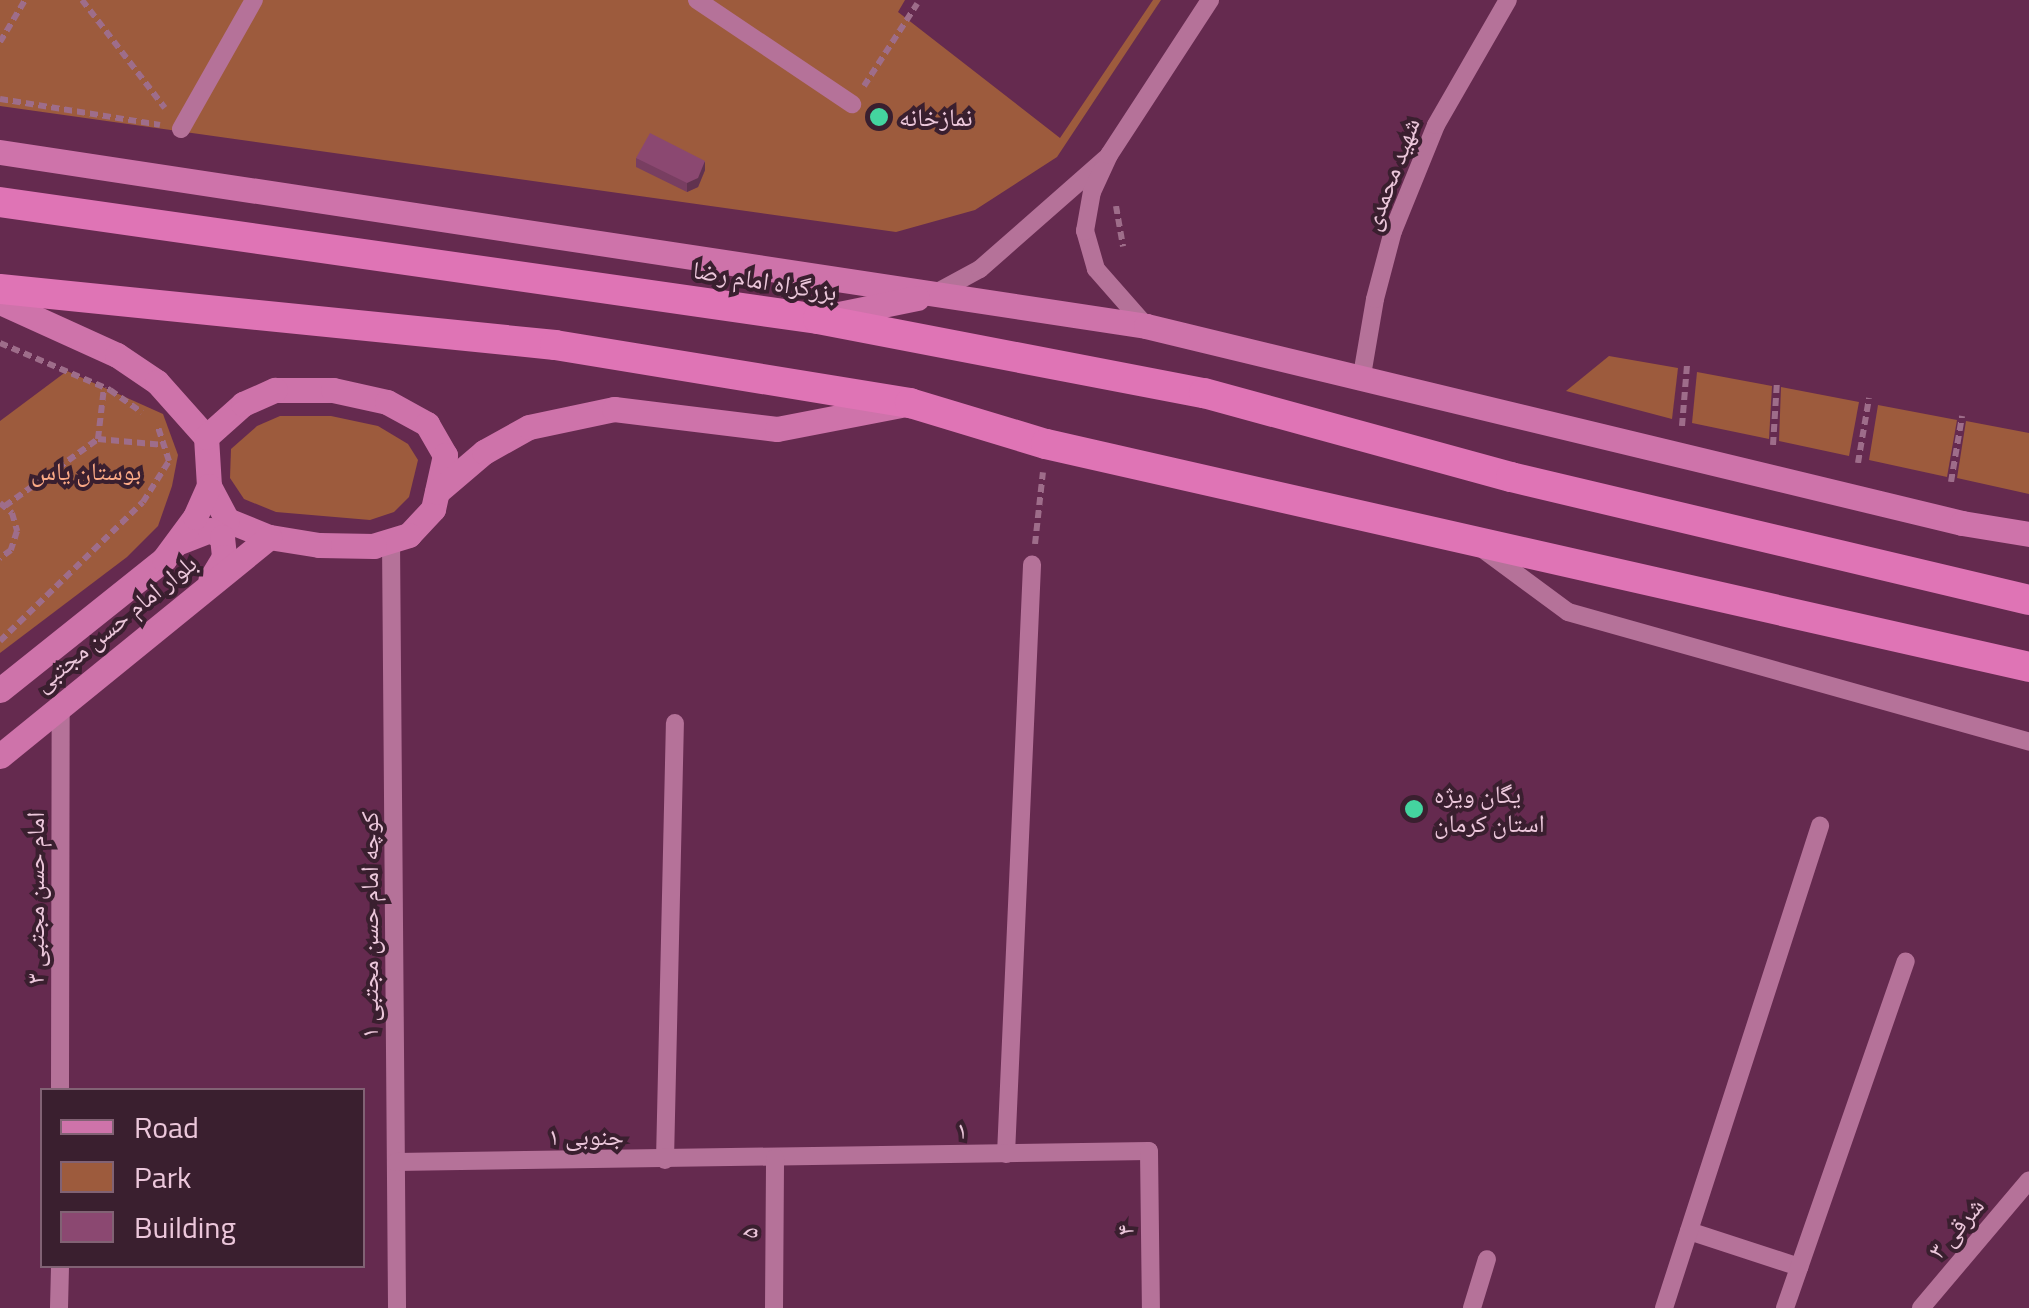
<!DOCTYPE html>
<html>
<head>
<meta charset="utf-8">
<style>
	body { margin:0 }
	#map { position:relative; width:2029px; height:1308px; overflow:hidden; background:#652a4f; font-family:"Titillium Web","Noto Naskh Arabic",sans-serif }
	div>[style] { position:absolute }
	.green>* { inset:0; background:#9d5b3d }
	.path>* { height:6px; margin-top:-3px; transform-origin:0; background:repeating-linear-gradient(90deg,#9e6d8a 0 8px,transparent 0 13px) }
	.minor>* { height:18px; margin:-9px; padding:0 9px; transform-origin:9px; border-radius:9px; background:#b57299 }
	.major>* { height:25px; margin:-12.5px; padding:0 12.5px; transform-origin:12.5px; border-radius:12.5px; background:#ce73aa }
	.highway>* { height:30px; margin:-15px; padding:0 15px; transform-origin:15px; border-radius:15px; background:#df74b5 }
	.wall>* { inset:0; background:#783e61 }
	.shaded-wall>* { inset:0; background:#61324f }
	.building>* { inset:0; background:#8b4871 }
	.dots>* { width:28px; height:28px; translate:-50% -50%; box-sizing:border-box; border:5px solid #3a1f2f; border-radius:50% }
	span { translate:-50% -50%; white-space:nowrap; text-align:center; line-height:1.15; -webkit-text-stroke:8px #3a1f2f; paint-order:stroke }
	.poi-label { font-size:25px; color:#ecc7db }
	.left { translate:0 -50%; text-align:left }
	.street-label { font-size:25px; color:#ecc7db }
	.park-label { font-size:25px; color:#fba986 }
	.legend { position:absolute; left:40px; top:1088px; width:325px; height:180px; box-sizing:border-box; background:#3a1f2f; border:2px solid #816274; margin:0; padding:12px 18px; list-style:none; font-size:30px; color:#ecc7db }
	.legend li { display:flex; align-items:center; gap:20px; height:50px }
	.legend b { width:50px; border:2px solid #816274 }
</style>
</head>
<body>
<div id="map">
	<div class="green">
		<i style="clip-path:polygon(0 0,905px 0,898px 12px,1060px 138px,1153px 0,1161px 0,1057px 157px,975px 210px,896px 232px,0 106px)"></i>
		<i style="clip-path:polygon(1609px 356px,1678px 368px,1672px 419px,1566px 391px)"></i>
		<i style="clip-path:polygon(67px 371px,163px 414px,178px 455px,172px 486px,158px 526px,127px 557px,0 653px,0 421px)"></i>
		<i style="clip-path:polygon(1697px 372px,1772px 386px,1769px 439px,1692px 423px)"></i>
		<i style="clip-path:polygon(1781px 387px,1859px 402px,1849px 456px,1779px 441px)"></i>
		<i style="clip-path:polygon(1878px 405px,1957px 420px,1947px 477px,1869px 460px)"></i>
		<i style="clip-path:polygon(280px 416px,331px 416px,378px 426px,408px 444px,418px 460px,409px 497px,394px 512px,370px 520px,276px 512px,244px 499px,230px 478px,231px 449px,257px 426px)"></i>
		<i style="clip-path:polygon(1966px 421px,2029px 433px,2029px 494px,1957px 478px)"></i>
	</div>
	<div class="path">
		<i style="left:82px;top:0;width:136px;rotate:52.5deg"></i>
		<i style="left:0;top:42px;width:49px;rotate:-59.2deg"></i>
		<i style="left:864px;top:86px;width:98px;rotate:-57.1deg"></i>
		<i style="left:0;top:99px;width:162px;rotate:9.2deg"></i>
		<i style="left:1116px;top:206px;width:41px;rotate:80.1deg"></i>
		<i style="left:0;top:343px;width:120px;rotate:23.1deg"></i>
		<i style="left:110px;top:390px;width:39px;rotate:35deg"></i>
		<i style="left:1682px;top:426px;width:61px;rotate:-85.3deg"></i>
		<i style="left:98px;top:439px;width:52px;rotate:-83.4deg"></i>
		<i style="left:1773px;top:445px;width:63px;rotate:-86.4deg"></i>
		<i style="left:1858px;top:463px;width:66px;rotate:-80.4deg"></i>
		<i style="left:1951px;top:482px;width:67px;rotate:-80.5deg"></i>
		<i style="left:0;top:503px;width:16px;rotate:40deg"></i>
		<i style="left:12px;top:513px;width:19px;rotate:74deg"></i>
		<i style="left:17px;top:531px;width:20px;rotate:108deg"></i>
		<i style="left:11px;top:550px;width:14px;rotate:144deg"></i>
		<i style="left:5px;top:506px;width:115px;rotate:-35.8deg"></i>
		<i style="left:98px;top:439px;width:66px;rotate:5.2deg"></i>
		<i style="left:1035px;top:544px;width:72px;rotate:-83.7deg"></i>
		<i style="left:0;top:641px;width:199px;rotate:-44.2deg"></i>
		<i style="left:143px;top:502px;width:49px;rotate:-57.6deg"></i>
		<i style="left:169px;top:461px;width:36px;rotate:-108deg"></i>
	</div>
	<div class="minor">
		<i style="left:697px;top:0;width:187px;rotate:33.9deg"></i>
		<i style="left:181px;top:129px;width:148px;rotate:-60.5deg"></i>
		<i style="left:934px;top:294px;width:52px;rotate:-28.5deg"></i>
		<i style="left:980px;top:269px;width:167px;rotate:-41.3deg"></i>
		<i style="left:1146px;top:326px;width:76px;rotate:-131.3deg"></i>
		<i style="left:1096px;top:269px;width:40px;rotate:-106deg"></i>
		<i style="left:1085px;top:231px;width:40px;rotate:-80deg"></i>
		<i style="left:1092px;top:192px;width:41px;rotate:-65.3deg"></i>
		<i style="left:1109px;top:155px;width:185px;rotate:-56.9deg"></i>
		<i style="left:1361px;top:381px;width:83px;rotate:-80.3deg"></i>
		<i style="left:1375px;top:299px;width:70px;rotate:-75.2deg"></i>
		<i style="left:1393px;top:231px;width:114px;rotate:-67.9deg"></i>
		<i style="left:1436px;top:125px;width:144px;rotate:-60.1deg"></i>
		<i style="left:391px;top:541px;width:767px;rotate:89.55deg"></i>
		<i style="left:1484px;top:550px;width:104px;rotate:36.4deg"></i>
		<i style="left:1568px;top:612px;width:479px;rotate:15.7deg"></i>
		<i style="left:60px;top:1090px;width:384px;rotate:-89.9deg"></i>
		<i style="left:1006px;top:1154px;width:590px;rotate:-87.47deg"></i>
		<i style="left:665px;top:1160px;width:437px;rotate:-88.7deg"></i>
		<i style="left:396px;top:1162px;width:753px;rotate:-0.84deg"></i>
		<i style="left:1149px;top:1151px;width:157px;rotate:89.3deg"></i>
		<i style="left:1689px;top:1231px;width:116px;rotate:18.1deg"></i>
		<i style="left:59px;top:1308px;width:42px;rotate:-88.6deg"></i>
		<i style="left:774px;top:1308px;width:150px;rotate:-89.6deg"></i>
		<i style="left:1472px;top:1308px;width:51px;rotate:-73deg"></i>
		<i style="left:1664px;top:1308px;width:507px;rotate:-72.07deg"></i>
		<i style="left:1785px;top:1308px;width:367px;rotate:-70.8deg"></i>
		<i style="left:1921px;top:1308px;width:167px;rotate:-49.8deg"></i>
	</div>
	<div class="major">
		<i style="left:0;top:152px;width:1159px;rotate:8.63deg"></i>
		<i style="left:1146px;top:326px;width:839px;rotate:13.57deg"></i>
		<i style="left:1962px;top:523px;width:68px;rotate:9.3deg"></i>
		<i style="left:0;top:302px;width:128px;rotate:24.4deg"></i>
		<i style="left:117px;top:355px;width:48px;rotate:34deg"></i>
		<i style="left:157px;top:382px;width:74px;rotate:48.3deg"></i>
		<i style="left:824px;top:317px;width:95px;rotate:-11.5deg"></i>
		<i style="left:275px;top:390px;width:58px"></i>
		<i style="left:333px;top:390px;width:55px;rotate:12.5deg"></i>
		<i style="left:387px;top:402px;width:46px;rotate:28.8deg"></i>
		<i style="left:427px;top:424px;width:36px;rotate:60deg"></i>
		<i style="left:445px;top:455px;width:55px;rotate:102.5deg"></i>
		<i style="left:433px;top:509px;width:35px;rotate:133deg"></i>
		<i style="left:409px;top:535px;width:37px;rotate:163deg"></i>
		<i style="left:374px;top:546px;width:55px;rotate:-179deg"></i>
		<i style="left:319px;top:545px;width:51px;rotate:-170.9deg"></i>
		<i style="left:269px;top:537px;width:45px;rotate:-158deg"></i>
		<i style="left:227px;top:520px;width:38px;rotate:-118deg"></i>
		<i style="left:209px;top:486px;width:49px;rotate:-93.5deg"></i>
		<i style="left:206px;top:437px;width:50px;rotate:-41.7deg"></i>
		<i style="left:243px;top:404px;width:35px;rotate:-24deg"></i>
		<i style="left:437px;top:492px;width:62px;rotate:-40.4deg"></i>
		<i style="left:484px;top:452px;width:51px;rotate:-29.1deg"></i>
		<i style="left:529px;top:427px;width:87px;rotate:-12deg"></i>
		<i style="left:614px;top:409px;width:164px;rotate:7deg"></i>
		<i style="left:777px;top:429px;width:125px;rotate:-11deg"></i>
		<i style="left:179px;top:542px;width:33px;rotate:-21deg"></i>
		<i style="left:210px;top:530px;width:14px;rotate:30deg"></i>
		<i style="left:222px;top:537px;width:20px;rotate:84deg"></i>
		<i style="left:224px;top:557px;width:26px;rotate:121deg"></i>
		<i style="left:0;top:690px;width:210px;rotate:-38.6deg"></i>
		<i style="left:164px;top:559px;width:52px;rotate:-53.6deg"></i>
		<i style="left:195px;top:517px;width:34px;rotate:-66deg"></i>
		<i style="left:0;top:756px;width:347px;rotate:-39.1deg"></i>
	</div>
	<div class="highway">
		<i style="left:0;top:202px;width:826px;rotate:8.14deg"></i>
		<i style="left:818px;top:319px;width:393px;rotate:10.9deg"></i>
		<i style="left:1204px;top:393px;width:318px;rotate:15.3deg"></i>
		<i style="left:1511px;top:477px;width:532px;rotate:13.36deg"></i>
		<i style="left:0;top:289px;width:558px;rotate:5.76deg"></i>
		<i style="left:555px;top:345px;width:360px;rotate:9.3deg"></i>
		<i style="left:910px;top:403px;width:142px;rotate:16.8deg"></i>
		<i style="left:1046px;top:444px;width:1008px;rotate:12.78deg"></i>
	</div>
	<div class="wall">
		<i style="clip-path:polygon(636px 158px,705px 170px,698px 187px,687px 192px,636px 167px)"></i>
	</div>
	<div class="shaded-wall">
		<i style="clip-path:polygon(705px 161px,705px 170px,698px 187px,687px 192px,687px 183px)"></i>
	</div>
	<div class="building">
		<i style="clip-path:polygon(650px 133px,705px 161px,698px 178px,687px 183px,636px 158px)"></i>
	</div>
	<div class="dots">
		<i style="left:879px;top:117px;background:#44d49f"></i>
		<i style="left:1414px;top:809px;background:#44d49f"></i>
	</div>
	<div class="poi-label">
		<span class="left" style="left:899px;top:117px">نمازخانه</span>
		<span class="left" style="left:1434px;top:809px">یگان ویژه<br>استان کرمان</span>
	</div>
	<div class="street-label">
		<span style="left:1391px;top:174px;rotate:-69deg">شهید محمدی</span>
		<span style="left:765px;top:281px;rotate:9deg">بزرگراه امام رضا</span>
		<span style="left:115px;top:623px;rotate:-39deg">بلوار امام حسن مجتبی</span>
		<span style="left:35px;top:898px;rotate:-90deg">امام حسن مجتبی ۳</span>
		<span style="left:369px;top:925px;rotate:-90deg">کوچه امام حسن مجتبی ۱</span>
		<span style="left:962px;top:1130px;rotate:-1deg">۱‍</span>
		<span style="left:586px;top:1136px">۱ جنوبی</span>
		<span style="left:1956px;top:1228px;rotate:-50deg">۳ شرقی</span>
		<span style="left:1125px;top:1230px;rotate:-91deg">۴</span>
		<span style="left:749px;top:1233px;rotate:-89deg">۵</span>
	</div>
	<div class="park-label">
		<span style="left:86px;top:471px">بوستان یاس</span>
	</div>
	<ul class="legend">
	<li><b style="height:12px;background:#ce73aa"></b>Road</li>
	<li><b style="height:28px;background:#9d5b3d"></b>Park</li>
	<li><b style="height:28px;background:#8b4871"></b>Building</li>
	</ul>
</div>
</body>
</html>
